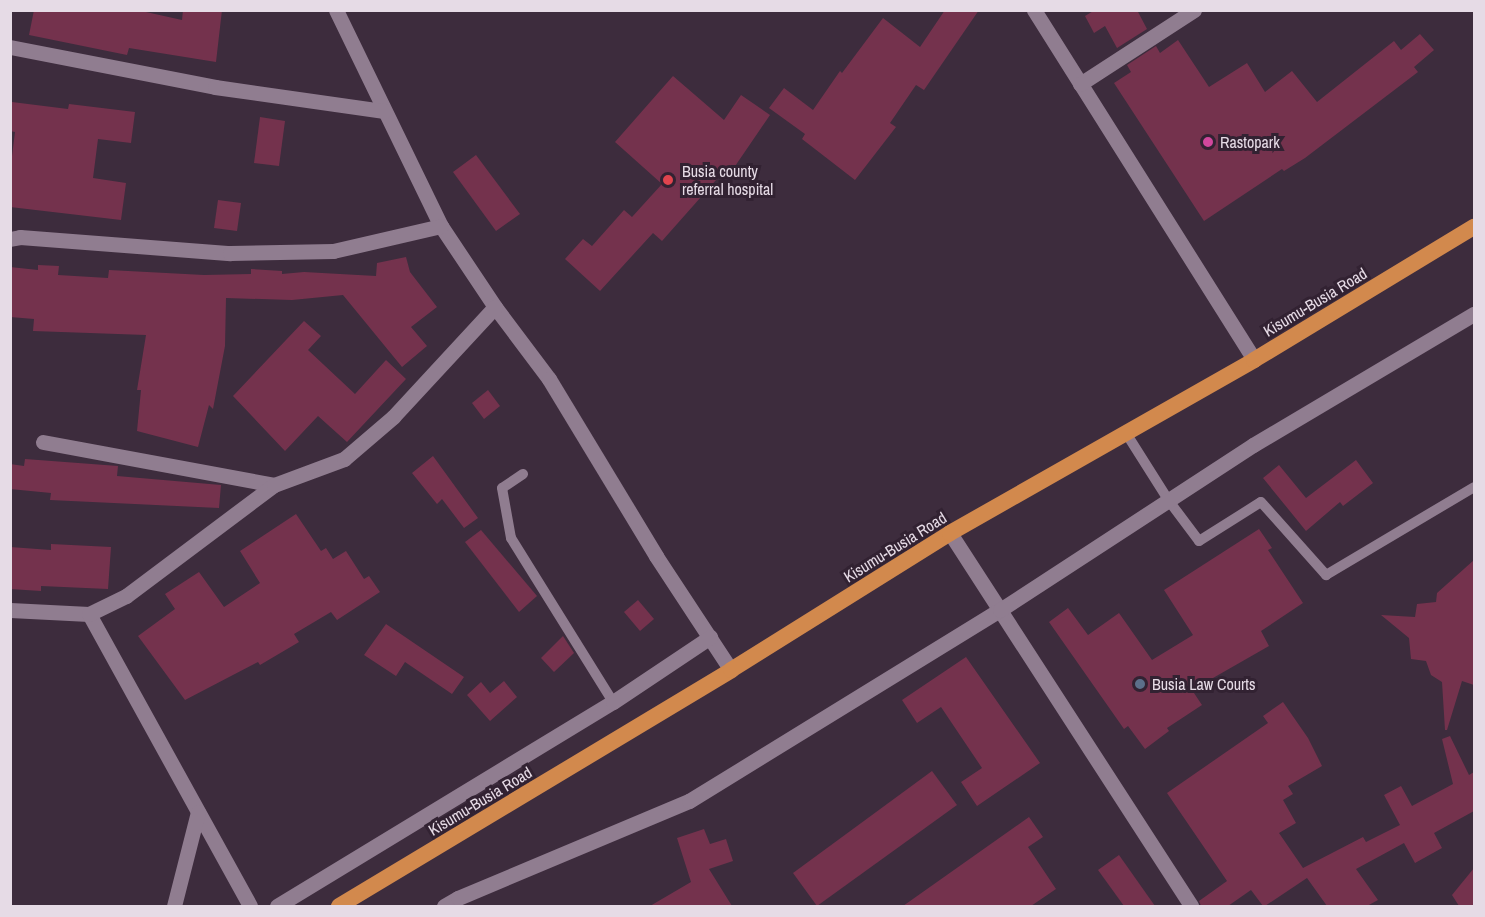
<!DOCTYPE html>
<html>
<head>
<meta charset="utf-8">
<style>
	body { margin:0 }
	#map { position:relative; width:1485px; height:917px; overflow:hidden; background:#3d2c3d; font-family:"Archivo Narrow",sans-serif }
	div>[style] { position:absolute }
	.building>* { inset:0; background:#74324d }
	.service>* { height:10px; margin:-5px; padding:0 5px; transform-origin:5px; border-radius:5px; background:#907d90 }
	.minor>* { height:15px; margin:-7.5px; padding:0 7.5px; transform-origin:7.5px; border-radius:7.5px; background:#907d90 }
	.trunk>* { height:16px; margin:-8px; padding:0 8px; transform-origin:8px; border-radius:8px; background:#d2894d }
	.dots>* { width:16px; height:16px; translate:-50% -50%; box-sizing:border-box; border:3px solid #322232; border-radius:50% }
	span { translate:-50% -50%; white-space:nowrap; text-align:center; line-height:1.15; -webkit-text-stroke:6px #322232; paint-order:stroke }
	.poi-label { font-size:16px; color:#e6dbe6 }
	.left { translate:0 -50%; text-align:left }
	.street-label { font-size:16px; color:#e6dbe6 }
	.frame { position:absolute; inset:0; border:12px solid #e6dbe6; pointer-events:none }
</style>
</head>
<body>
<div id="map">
	<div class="building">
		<i style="clip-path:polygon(34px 10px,137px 10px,182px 20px,183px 10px,222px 10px,216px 62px,129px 48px,127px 55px,29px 35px)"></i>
		<i style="clip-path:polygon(945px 10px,979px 10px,924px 90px,916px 85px,890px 123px,896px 127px,855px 180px,802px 139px,805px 134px,769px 108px,784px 88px,813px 110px,840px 71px,842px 73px,883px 18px,920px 47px)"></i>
		<i style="clip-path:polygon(1095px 10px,1137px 10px,1147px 29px,1117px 48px,1105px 26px,1094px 33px,1085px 16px)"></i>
		<i style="clip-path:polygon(1420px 34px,1434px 50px,1414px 67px,1418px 72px,1305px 158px,1284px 171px,1282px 169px,1204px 221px,1114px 83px,1131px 72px,1127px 65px,1156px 46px,1160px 53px,1178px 40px,1209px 87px,1247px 63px,1265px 92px,1292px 71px,1317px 102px,1394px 41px,1401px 50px)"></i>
		<i style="clip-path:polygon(673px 76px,724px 120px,741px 95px,770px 115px,729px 175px,724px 171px,662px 241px,653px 233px,600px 291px,565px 259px,583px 239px,592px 246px,624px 210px,632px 217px,662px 184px,615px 142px)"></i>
		<i style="clip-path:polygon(12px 102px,68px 109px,69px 104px,135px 112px,131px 143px,98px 139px,93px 178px,126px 183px,121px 220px,10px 207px,10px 172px,15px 132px,10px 131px)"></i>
		<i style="clip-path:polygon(260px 117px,285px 121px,279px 166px,254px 163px)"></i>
		<i style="clip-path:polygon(476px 155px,520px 214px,496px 231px,453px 172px)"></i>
		<i style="clip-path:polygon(218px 200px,241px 203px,237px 231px,214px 228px)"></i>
		<i style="clip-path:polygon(406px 257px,410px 272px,437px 307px,411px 327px,427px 346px,402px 367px,343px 295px,292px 300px,226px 298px,225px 346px,213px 409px,209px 405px,198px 447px,137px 431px,141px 390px,137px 390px,146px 335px,33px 331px,34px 319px,10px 317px,10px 267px,38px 270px,38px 265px,59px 266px,58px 275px,108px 278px,109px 270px,204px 275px,251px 274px,251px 269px,282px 271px,282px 274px,304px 272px,376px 276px,377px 263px)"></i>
		<i style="clip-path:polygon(304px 321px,321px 336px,308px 350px,355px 394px,386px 360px,406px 379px,347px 442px,318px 416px,285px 451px,233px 396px)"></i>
		<i style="clip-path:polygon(488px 390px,500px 406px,484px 419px,472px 403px)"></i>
		<i style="clip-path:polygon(433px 456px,478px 518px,464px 528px,442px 499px,437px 504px,412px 473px)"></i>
		<i style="clip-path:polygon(25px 459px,118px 466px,117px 476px,221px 485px,219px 508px,50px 500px,51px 493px,10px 489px,10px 464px,24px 466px)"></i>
		<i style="clip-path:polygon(1356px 460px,1373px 483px,1343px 506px,1340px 502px,1306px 531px,1263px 478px,1279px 465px,1306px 498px)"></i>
		<i style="clip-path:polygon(296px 514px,321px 551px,326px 548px,333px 559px,346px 551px,364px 579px,369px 576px,380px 592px,337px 620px,331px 612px,294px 634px,299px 642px,260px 665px,258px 662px,185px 700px,138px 636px,175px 609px,165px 594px,199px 572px,224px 607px,260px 583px,240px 551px)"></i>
		<i style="clip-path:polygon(1259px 529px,1272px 548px,1268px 550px,1303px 603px,1261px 631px,1269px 646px,1192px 690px,1202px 705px,1167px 728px,1169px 731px,1145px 749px,1128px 726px,1124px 729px,1049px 622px,1068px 608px,1088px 635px,1119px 613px,1152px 660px,1193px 635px,1164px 590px)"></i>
		<i style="clip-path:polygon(481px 530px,537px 596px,519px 612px,465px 542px)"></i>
		<i style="clip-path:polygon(51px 544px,111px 547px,108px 589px,41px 586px,41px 591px,10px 589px,10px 547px,51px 550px)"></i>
		<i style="clip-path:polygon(1474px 560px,1474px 685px,1462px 681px,1447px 730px,1445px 730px,1442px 682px,1431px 675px,1426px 661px,1411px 659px,1409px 638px,1381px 615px,1415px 617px,1417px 604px,1436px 602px,1437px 593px)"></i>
		<i style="clip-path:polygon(638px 600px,654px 619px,640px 631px,624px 612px)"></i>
		<i style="clip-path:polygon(386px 624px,464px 677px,452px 694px,405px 662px,396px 676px,364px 655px)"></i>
		<i style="clip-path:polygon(563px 636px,574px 653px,554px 672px,541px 658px)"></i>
		<i style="clip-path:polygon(966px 657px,1040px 763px,977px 806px,961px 782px,982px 768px,941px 707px,917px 723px,902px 700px)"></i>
		<i style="clip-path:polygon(504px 681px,517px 697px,490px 721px,467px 695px,481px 682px,490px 693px)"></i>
		<i style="clip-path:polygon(1283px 702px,1308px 738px,1322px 766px,1288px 786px,1293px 794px,1283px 800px,1296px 823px,1279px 833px,1303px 868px,1363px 837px,1366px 842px,1400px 825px,1384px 795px,1401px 786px,1412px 806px,1453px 784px,1442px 739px,1450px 736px,1469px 775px,1474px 772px,1474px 811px,1434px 833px,1442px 848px,1415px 863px,1404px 843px,1356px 869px,1378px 900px,1367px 906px,1327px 906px,1307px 878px,1265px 906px,1263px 906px,1251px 890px,1228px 906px,1201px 906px,1199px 901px,1227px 881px,1167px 793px,1268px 723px,1263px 716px)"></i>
		<i style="clip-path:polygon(932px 771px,957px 805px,817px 906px,793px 873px)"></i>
		<i style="clip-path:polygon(1029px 817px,1043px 837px,1028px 847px,1056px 889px,1031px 906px,903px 906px)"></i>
		<i style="clip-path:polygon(704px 829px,710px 844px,726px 839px,733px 861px,709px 869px,732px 906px,650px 906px,691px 882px,677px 838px)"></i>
		<i style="clip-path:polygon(1119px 855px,1155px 906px,1124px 906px,1098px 870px)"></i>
		<i style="clip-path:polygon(1474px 868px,1474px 906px,1459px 906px,1452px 895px)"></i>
	</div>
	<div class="service">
		<i style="left:1126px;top:433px;width:80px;rotate:57.7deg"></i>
		<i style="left:1169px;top:501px;width:50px;rotate:53.1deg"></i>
		<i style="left:1199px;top:541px;width:73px;rotate:-32.2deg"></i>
		<i style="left:1261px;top:502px;width:98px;rotate:48.3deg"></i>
		<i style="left:1326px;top:575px;width:172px;rotate:-30.7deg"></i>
		<i style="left:523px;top:474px;width:25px;rotate:146deg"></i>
		<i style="left:502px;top:488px;width:51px;rotate:79.8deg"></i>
		<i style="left:511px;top:538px;width:193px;rotate:58.1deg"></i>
	</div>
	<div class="minor">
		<i style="left:336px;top:10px;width:240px;rotate:64.1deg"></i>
		<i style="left:441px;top:226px;width:97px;rotate:56.3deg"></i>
		<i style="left:495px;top:307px;width:90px;rotate:53.1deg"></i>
		<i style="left:549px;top:379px;width:207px;rotate:58.8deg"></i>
		<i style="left:656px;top:556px;width:136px;rotate:56.7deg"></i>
		<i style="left:1034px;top:10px;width:413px;rotate:57.8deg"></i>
		<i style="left:10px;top:47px;width:209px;rotate:11deg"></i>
		<i style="left:215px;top:87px;width:171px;rotate:8.1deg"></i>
		<i style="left:1080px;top:84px;width:136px;rotate:-33deg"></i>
		<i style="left:10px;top:239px;width:10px;rotate:-11deg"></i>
		<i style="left:20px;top:237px;width:211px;rotate:4.4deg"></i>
		<i style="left:230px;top:253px;width:103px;rotate:-1.1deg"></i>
		<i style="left:333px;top:251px;width:111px;rotate:-13deg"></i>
		<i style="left:43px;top:442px;width:235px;rotate:10.5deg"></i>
		<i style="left:950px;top:533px;width:444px;rotate:57.1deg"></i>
		<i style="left:10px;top:610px;width:79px;rotate:2.9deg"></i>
		<i style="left:89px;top:614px;width:333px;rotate:61.1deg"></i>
		<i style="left:89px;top:614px;width:41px;rotate:-25.9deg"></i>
		<i style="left:126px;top:596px;width:185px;rotate:-36.9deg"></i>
		<i style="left:274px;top:485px;width:75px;rotate:-20.4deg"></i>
		<i style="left:344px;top:459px;width:65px;rotate:-40.6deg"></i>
		<i style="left:393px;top:417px;width:150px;rotate:-47.2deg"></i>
		<i style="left:174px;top:906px;width:97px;rotate:-75.7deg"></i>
		<i style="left:277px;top:906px;width:393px;rotate:-31.3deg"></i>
		<i style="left:613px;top:702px;width:117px;rotate:-33.8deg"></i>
		<i style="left:444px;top:906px;width:16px;rotate:-30deg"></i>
		<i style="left:458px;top:898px;width:251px;rotate:-22.8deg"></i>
		<i style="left:689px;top:801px;width:365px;rotate:-31.6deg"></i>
		<i style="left:1000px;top:610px;width:302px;rotate:-33.1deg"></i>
		<i style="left:1253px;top:445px;width:257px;rotate:-30.7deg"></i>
	</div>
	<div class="trunk">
		<i style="left:339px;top:906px;width:458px;rotate:-31deg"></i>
		<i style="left:731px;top:670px;width:258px;rotate:-32deg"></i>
		<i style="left:950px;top:533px;width:350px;rotate:-29.6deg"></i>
		<i style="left:1254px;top:360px;width:257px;rotate:-31.2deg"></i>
	</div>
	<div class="dots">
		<i style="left:1208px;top:142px;background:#d1479c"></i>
		<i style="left:668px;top:180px;background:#e0444e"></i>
		<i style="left:1140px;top:684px;background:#5c6f8a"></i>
	</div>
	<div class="poi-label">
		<span class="left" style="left:1220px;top:142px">Rastopark</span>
		<span class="left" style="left:682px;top:180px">Busia county<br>referral hospital</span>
		<span class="left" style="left:1152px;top:684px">Busia Law Courts</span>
	</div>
	<div class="street-label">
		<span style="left:1315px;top:302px;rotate:-31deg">Kisumu-Busia Road</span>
		<span style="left:895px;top:547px;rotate:-32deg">Kisumu-Busia Road</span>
		<span style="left:480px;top:801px;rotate:-31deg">Kisumu-Busia Road</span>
	</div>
	<div class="frame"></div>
</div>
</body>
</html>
